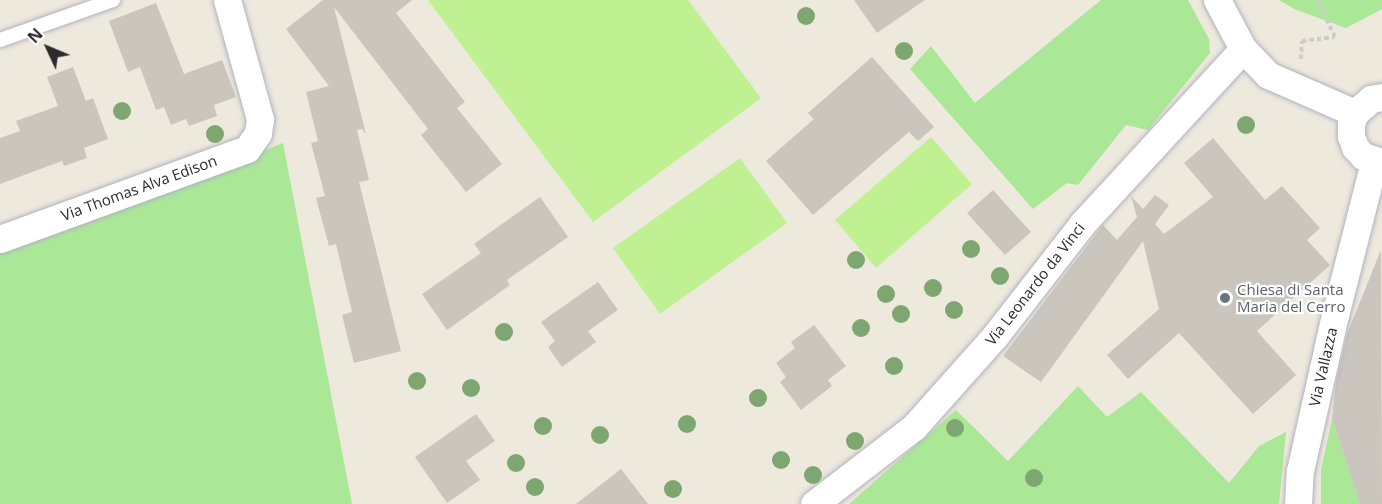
<!DOCTYPE html>
<html>
<head>
<meta charset="utf-8">
<style>
	body { margin:0 }
	#map { position:relative; width:1382px; height:504px; overflow:hidden; background:#eee9dd; font-family:"Open Sans",sans-serif }
	div>[style] { position:absolute }
	.green>* { inset:0; background:#aae897 }
	.pitch>* { inset:0; background:#bff092 }
	.building>* { inset:0; background:#cac5bd }
	.path>* { height:4px; margin-top:-2px; transform-origin:0; background:repeating-linear-gradient(90deg,#ccc 0 4.5px,transparent 0 7.5px) }
	.roads { filter:drop-shadow(0 0 2px #b1b2c0) drop-shadow(0 0 2px #b1b2c0) }
	.lane>* { height:14px; margin:-7px; padding:0 7px; transform-origin:7px; border-radius:7px; background:#fff }
	.street>* { height:27px; margin:-13.5px; padding:0 13.5px; transform-origin:13.5px; border-radius:13.5px; background:#fff }
	.trees>* { width:18px; height:18px; margin:-9px; border-radius:50%; background:#7da670 }
	.dots>* { width:16px; height:16px; translate:-50% -50%; box-sizing:border-box; border:3px solid #fff; border-radius:50% }
	span { translate:-50% -50%; white-space:nowrap; text-align:center; line-height:1.15; -webkit-text-stroke:4.5px #fff; paint-order:stroke }
	.street-label { font-size:15px; color:#2c2c2c }
	.worship-label { font-size:15px; color:#5b616d }
	.left { translate:0 -50%; text-align:left }
	.north { position:absolute; left:18px; top:18px; width:60px; height:60px; -webkit-text-stroke:4px #fff; paint-order:stroke; rotate:314deg; font-size:16px; font-weight:700; line-height:24px; text-align:center; color:#2c2c2c }
	.north::after { content:''; display:block; margin:auto; width:21px; height:27px; background:#2c2c2c; clip-path:polygon(50% 0,100% 100%,50% 72%,0 100%) }
</style>
</head>
<body>
<div id="map">
	<div class="green">
		<i style="clip-path:polygon(1101px 0,1188px 0,1209px 39px,1210px 53px,1148px 130px,1126px 125px,1078px 185px,1067px 183px,1033px 209px,910px 69px,931px 46px,975px 103px)"></i>
		<i style="clip-path:polygon(1279px 0,1382px 0,1382px 9px,1346px 28px,1294px 9px)"></i>
		<i style="clip-path:polygon(283px 143px,352px 504px,0 504px,0 250px)"></i>
		<i style="clip-path:polygon(1078px 386px,1107px 417px,1141px 392px,1229px 483px,1259px 446px,1286px 432px,1279px 504px,849px 504px,956px 410px,1008px 461px)"></i>
		<i style="clip-path:polygon(1332px 419px,1360px 504px,1321px 504px,1321px 470px)"></i>
	</div>
	<div class="pitch">
		<i style="clip-path:polygon(428px 0,688px 0,761px 98px,593px 222px)"></i>
		<i style="clip-path:polygon(931px 137px,972px 184px,876px 268px,835px 220px)"></i>
		<i style="clip-path:polygon(740px 158px,787px 223px,660px 314px,613px 248px)"></i>
	</div>
	<div class="building">
		<i style="clip-path:polygon(323px 0,412px 0,396px 13px,465px 102px,457px 108px,502px 164px,466px 192px,421px 135px,428px 129px,334px 7px,366px 134px,362px 129px,357px 130px,369px 180px,359px 182px,401px 351px,354px 363px,342px 315px,352px 312px,336px 244px,329px 246px,316px 198px,325px 196px,311px 143px,318px 141px,306px 92px,329px 86px,286px 29px)"></i>
		<i style="clip-path:polygon(854px 0,925px 0,877px 33px)"></i>
		<i style="clip-path:polygon(156px 3px,184px 74px,222px 60px,236px 97px,214px 105px,217px 116px,189px 126px,186px 119px,171px 125px,164px 107px,156px 110px,140px 67px,128px 72px,109px 21px)"></i>
		<i style="clip-path:polygon(872px 57px,934px 127px,918px 141px,909px 132px,813px 215px,766px 161px,814px 119px,808px 113px)"></i>
		<i style="clip-path:polygon(73px 67px,86px 101px,93px 98px,108px 139px,84px 148px,87px 158px,64px 166px,62px 161px,0 184px,0 138px,20px 131px,16px 121px,58px 106px,47px 77px)"></i>
		<i style="clip-path:polygon(1213px 138px,1265px 200px,1282px 186px,1320px 228px,1307px 240px,1330px 265px,1257px 331px,1296px 375px,1253px 414px,1179px 333px,1128px 379px,1107px 355px,1159px 309px,1143px 241px,1041px 382px,1003px 356px,1103px 225px,1117px 240px,1137px 217px,1131px 196px,1143px 209px,1155px 195px,1169px 205px,1155px 224px,1164px 234px,1213px 197px,1184px 163px)"></i>
		<i style="clip-path:polygon(993px 190px,1031px 232px,1005px 255px,967px 213px)"></i>
		<i style="clip-path:polygon(540px 197px,568px 237px,507px 280px,510px 285px,447px 330px,422px 294px,481px 253px,474px 244px)"></i>
		<i style="clip-path:polygon(1381px 250px,1382px 504px,1360px 504px,1332px 419px,1336px 383px,1347px 334px)"></i>
		<i style="clip-path:polygon(598px 282px,618px 310px,588px 331px,596px 342px,562px 367px,548px 347px,555px 341px,541px 322px)"></i>
		<i style="clip-path:polygon(814px 325px,846px 366px,828px 380px,832px 386px,801px 410px,780px 382px,786px 377px,776px 363px,795px 348px,791px 342px)"></i>
		<i style="clip-path:polygon(476px 414px,495px 441px,466px 461px,480px 480px,447px 503px,415px 457px)"></i>
		<i style="clip-path:polygon(621px 469px,648px 504px,576px 504px)"></i>
	</div>
	<div class="path">
		<i style="left:1301px;top:59px;width:18px;rotate:-87deg"></i>
		<i style="left:1302px;top:41px;width:33px;rotate:-7deg"></i>
		<i style="left:1335px;top:37px;width:41px;rotate:-115.9deg"></i>
	</div>
	<div class="roads">
		<div class="lane">
			<i style="left:0;top:40px;width:120px;rotate:-19.5deg"></i>
		</div>
		<div class="street">
			<i style="left:1217px;top:0;width:55px;rotate:62deg"></i>
			<i style="left:1243px;top:49px;width:36px;rotate:46deg"></i>
			<i style="left:1268px;top:75px;width:95px;rotate:23.6deg"></i>
			<i style="left:1382px;top:97px;width:11px;rotate:170deg"></i>
			<i style="left:1371px;top:99px;width:21px;rotate:139deg"></i>
			<i style="left:1355px;top:113px;width:12px;rotate:110deg"></i>
			<i style="left:1351px;top:124px;width:12px;rotate:90deg"></i>
			<i style="left:1351px;top:136px;width:12px;rotate:70deg"></i>
			<i style="left:1355px;top:147px;width:12px;rotate:48deg"></i>
			<i style="left:1363px;top:156px;width:20px;rotate:18deg"></i>
			<i style="left:0;top:239px;width:263px;rotate:-20deg"></i>
			<i style="left:247px;top:149px;width:19px;rotate:-55deg"></i>
			<i style="left:258px;top:133px;width:14px;rotate:-82deg"></i>
			<i style="left:260px;top:119px;width:123px;rotate:-105.5deg"></i>
			<i style="left:814px;top:504px;width:126px;rotate:-37.6deg"></i>
			<i style="left:914px;top:427px;width:122px;rotate:-48.3deg"></i>
			<i style="left:995px;top:336px;width:143px;rotate:-52.1deg"></i>
			<i style="left:1083px;top:223px;width:236px;rotate:-47.4deg"></i>
			<i style="left:1298px;top:504px;width:33px;rotate:-87deg"></i>
			<i style="left:1300px;top:471px;width:160px;rotate:-77.4deg"></i>
			<i style="left:1335px;top:315px;width:158px;rotate:-75.7deg"></i>
		</div>
	</div>
	<div class="trees">
		<i style="left:806px;top:16px"></i>
		<i style="left:904px;top:51px"></i>
		<i style="left:122px;top:111px"></i>
		<i style="left:1246px;top:125px"></i>
		<i style="left:215px;top:134px"></i>
		<i style="left:971px;top:249px"></i>
		<i style="left:856px;top:260px"></i>
		<i style="left:1000px;top:276px"></i>
		<i style="left:933px;top:288px"></i>
		<i style="left:886px;top:294px"></i>
		<i style="left:954px;top:310px"></i>
		<i style="left:901px;top:314px"></i>
		<i style="left:861px;top:328px"></i>
		<i style="left:504px;top:332px"></i>
		<i style="left:894px;top:366px"></i>
		<i style="left:417px;top:381px"></i>
		<i style="left:471px;top:388px"></i>
		<i style="left:758px;top:398px"></i>
		<i style="left:687px;top:424px"></i>
		<i style="left:543px;top:426px"></i>
		<i style="left:955px;top:428px"></i>
		<i style="left:600px;top:435px"></i>
		<i style="left:855px;top:441px"></i>
		<i style="left:781px;top:460px"></i>
		<i style="left:516px;top:463px"></i>
		<i style="left:813px;top:475px"></i>
		<i style="left:1034px;top:478px"></i>
		<i style="left:535px;top:487px"></i>
		<i style="left:673px;top:489px"></i>
	</div>
	<div class="dots">
		<i style="left:1225px;top:298px;background:#6b7280"></i>
	</div>
	<div class="street-label">
		<span style="left:139px;top:188px;rotate:-20deg">Via Thomas Alva Edison</span>
		<span style="left:1035px;top:284px;rotate:-52deg">Via Leonardo da Vinci</span>
		<span style="left:1323px;top:367px;rotate:-77deg">Via Vallazza</span>
	</div>
	<div class="worship-label">
		<span class="left" style="left:1237px;top:298px">Chiesa di Santa<br>Maria del Cerro</span>
	</div>
	<div class="north">N</div>
</div>
</body>
</html>
